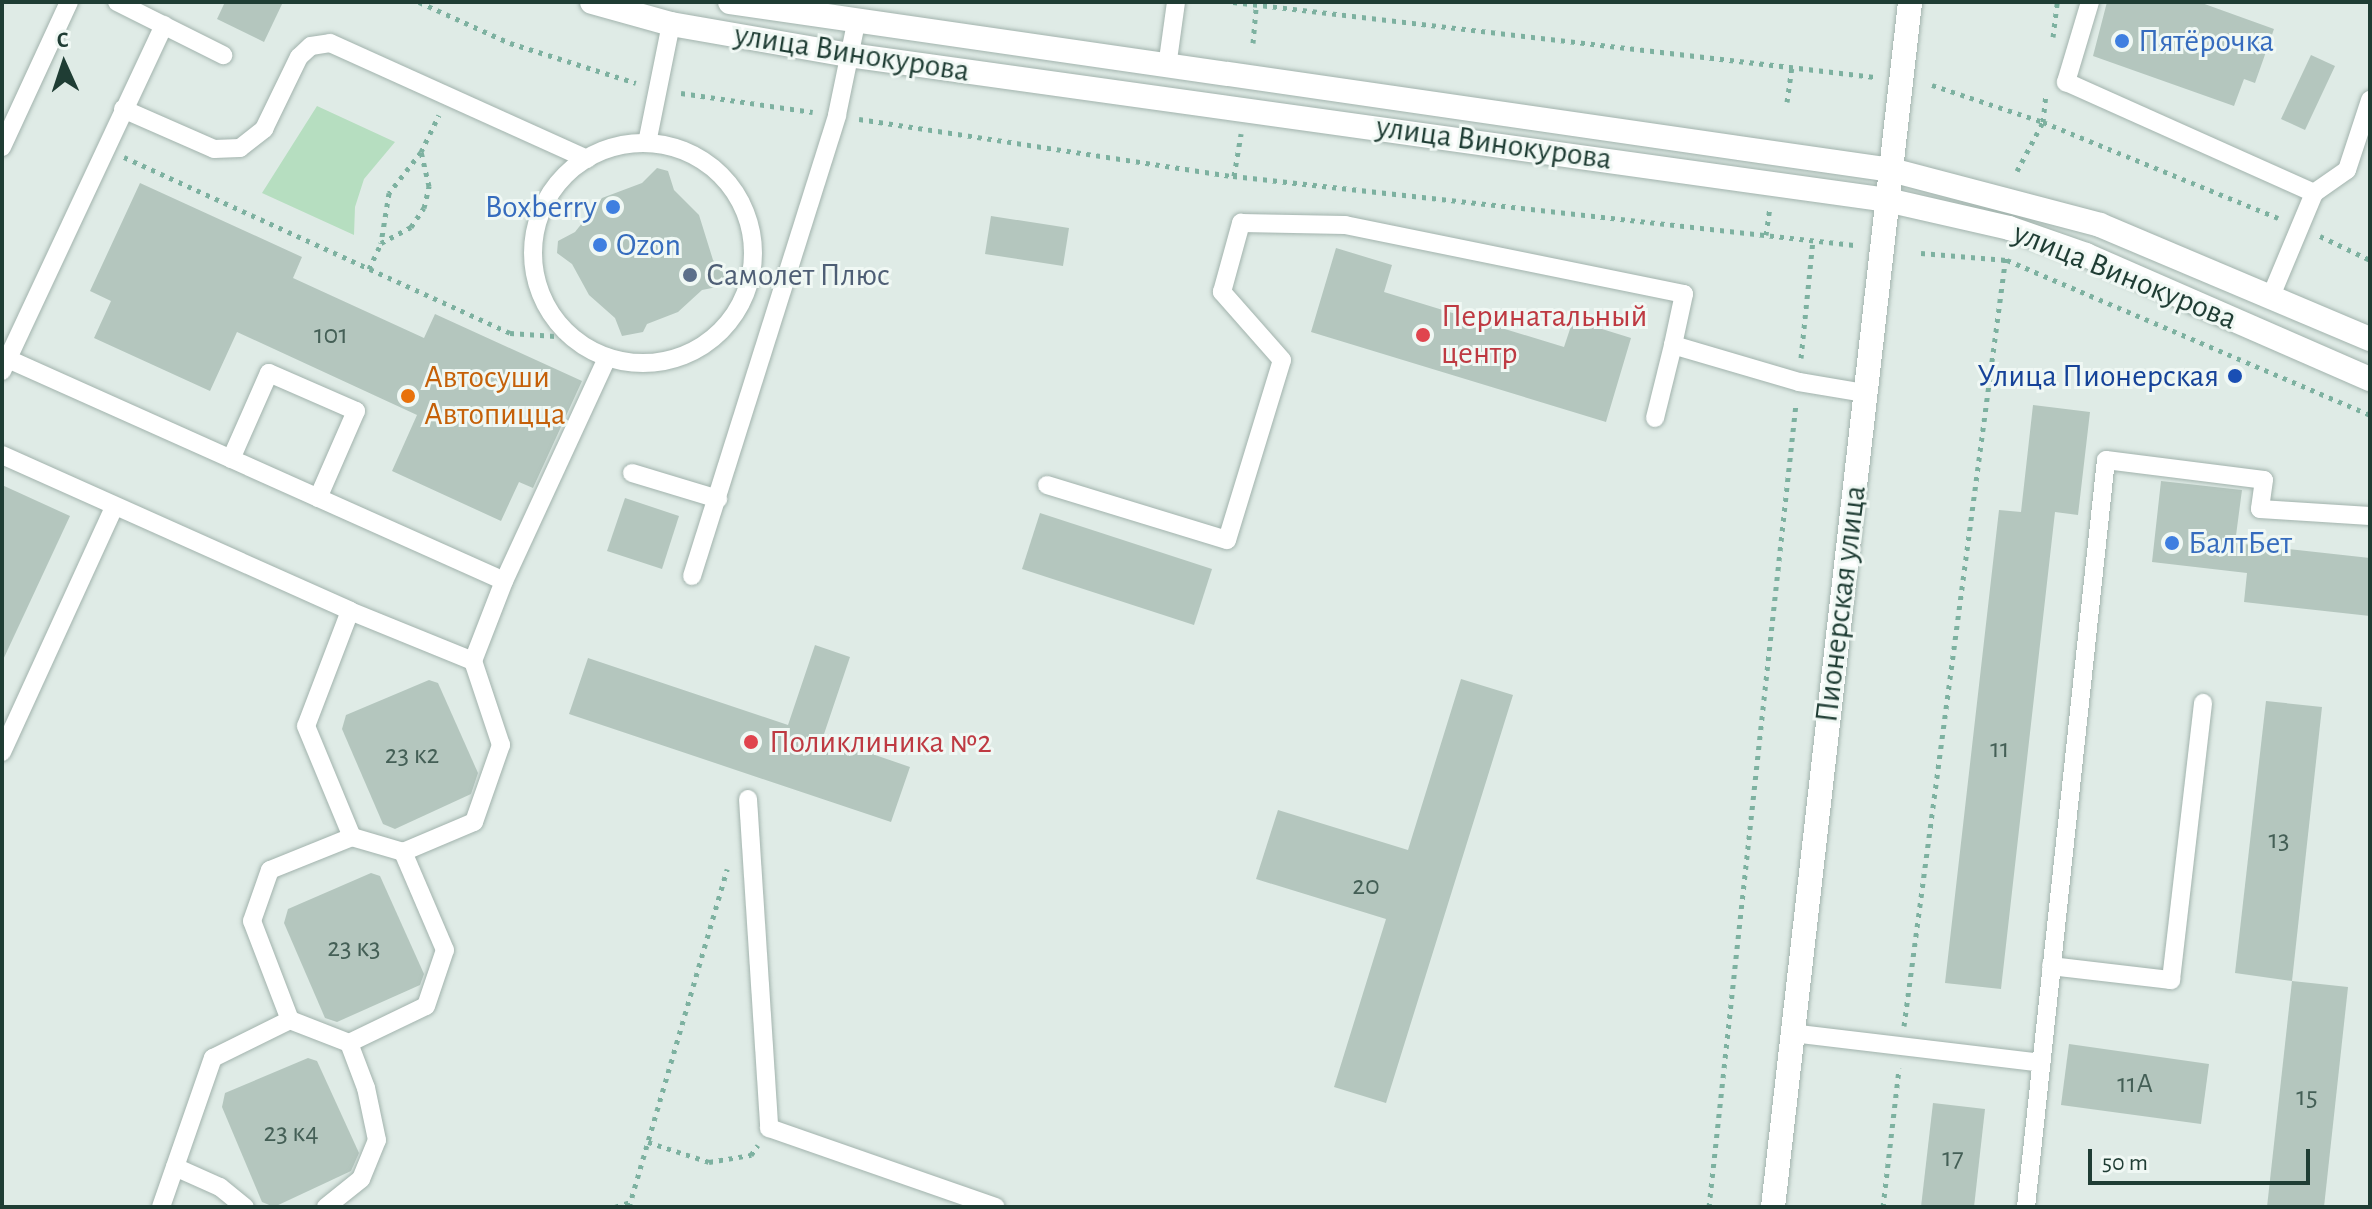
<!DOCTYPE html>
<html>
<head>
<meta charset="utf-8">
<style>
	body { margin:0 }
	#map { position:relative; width:2372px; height:1209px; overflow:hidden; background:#dfebe6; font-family:"Alegreya Sans",sans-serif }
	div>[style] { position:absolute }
	.green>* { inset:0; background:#b6dec0 }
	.building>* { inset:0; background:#b4c6be }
	.path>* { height:5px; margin-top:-2.5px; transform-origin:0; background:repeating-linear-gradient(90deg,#7db1a0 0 4px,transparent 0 10px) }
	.roads { filter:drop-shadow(0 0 2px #a2b3ad) drop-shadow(0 0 2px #a2b3ad) }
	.lane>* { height:18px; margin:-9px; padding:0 9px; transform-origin:9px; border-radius:9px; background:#fff }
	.lane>.ring { margin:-9px; padding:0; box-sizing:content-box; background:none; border:18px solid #fff; border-radius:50% }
	.secondary>* { height:24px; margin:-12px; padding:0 12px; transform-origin:12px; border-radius:12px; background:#fff }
	.dots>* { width:22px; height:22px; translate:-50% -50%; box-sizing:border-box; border:4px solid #f0f8f4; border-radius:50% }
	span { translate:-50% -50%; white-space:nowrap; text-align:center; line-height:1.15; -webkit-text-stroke:6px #f0f8f4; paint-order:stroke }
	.number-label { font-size:28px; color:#445f56 }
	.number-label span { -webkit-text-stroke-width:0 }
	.shop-label { font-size:32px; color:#366cbe }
	.left { translate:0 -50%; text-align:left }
	.right { translate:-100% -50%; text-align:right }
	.street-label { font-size:32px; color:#1f3d34 }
	.service-label { font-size:32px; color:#4e5e75 }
	.health-label { font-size:32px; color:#be3a42 }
	.transit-label { font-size:32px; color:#164399 }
	.food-label { font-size:32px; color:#c56008 }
	.frame { position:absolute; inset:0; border:4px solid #1f3d34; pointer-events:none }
	.north { position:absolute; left:24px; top:24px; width:80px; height:80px; -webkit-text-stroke:6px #f0f8f4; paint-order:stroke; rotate:357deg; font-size:22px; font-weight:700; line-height:32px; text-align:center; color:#1f3d34 }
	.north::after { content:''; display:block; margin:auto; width:28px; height:36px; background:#1f3d34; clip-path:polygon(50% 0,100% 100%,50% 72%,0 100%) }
	.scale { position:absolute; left:2088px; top:1149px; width:222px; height:36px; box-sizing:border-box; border:4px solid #1f3d34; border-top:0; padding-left:10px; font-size:24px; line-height:28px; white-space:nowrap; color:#1f3d34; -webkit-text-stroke:6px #f0f8f4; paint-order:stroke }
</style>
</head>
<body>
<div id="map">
	<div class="green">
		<i style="clip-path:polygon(317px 106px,395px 142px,364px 179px,355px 207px,354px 235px,262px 193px)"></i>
	</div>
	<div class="building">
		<i style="clip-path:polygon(225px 2px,283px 2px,264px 42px,217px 19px)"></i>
		<i style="clip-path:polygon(2107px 2px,2199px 2px,2274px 29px,2255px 83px,2244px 79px,2234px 106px,2093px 56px)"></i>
		<i style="clip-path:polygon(2311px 55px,2335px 66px,2305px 130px,2281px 119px)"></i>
		<i style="clip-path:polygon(657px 168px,668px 171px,674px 190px,699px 215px,713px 260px,725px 275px,722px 286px,702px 290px,678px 312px,647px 324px,643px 332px,622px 336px,615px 318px,589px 295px,572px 264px,557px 253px,558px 241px,575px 232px,602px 198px,642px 183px)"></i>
		<i style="clip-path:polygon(140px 183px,302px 257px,293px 278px,424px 338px,435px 314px,582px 381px,533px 488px,519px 482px,501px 521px,392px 471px,417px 415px,237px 332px,210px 391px,94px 338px,111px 301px,90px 291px)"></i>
		<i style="clip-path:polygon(991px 216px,1069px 228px,1063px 266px,985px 254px)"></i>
		<i style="clip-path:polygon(1336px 248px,1392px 265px,1384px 292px,1564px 347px,1573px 320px,1631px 338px,1606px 422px,1311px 332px)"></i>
		<i style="clip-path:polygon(2033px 405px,2090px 412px,2078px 515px,2055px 512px,2001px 989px,1945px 983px,1999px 510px,2021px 512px)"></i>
		<i style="clip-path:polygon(2161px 481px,2242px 490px,2235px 543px,2370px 558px,2370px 616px,2244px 602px,2247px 573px,2152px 562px)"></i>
		<i style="clip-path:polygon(2px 485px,70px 516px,2px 662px)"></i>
		<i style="clip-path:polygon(625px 498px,679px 516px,662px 569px,607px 551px)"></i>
		<i style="clip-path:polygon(1040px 513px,1212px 569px,1194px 625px,1022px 569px)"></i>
		<i style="clip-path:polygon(815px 645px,850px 657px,823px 737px,910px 767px,891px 822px,569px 714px,588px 658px,788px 725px)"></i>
		<i style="clip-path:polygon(1461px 679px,1513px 695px,1386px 1103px,1334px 1087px,1386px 919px,1256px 879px,1278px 810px,1408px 850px)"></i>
		<i style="clip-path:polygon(429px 680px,438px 683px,478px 773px,471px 794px,395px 829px,383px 824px,342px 729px,346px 715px)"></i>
		<i style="clip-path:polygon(2266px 701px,2322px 707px,2292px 981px,2235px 973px)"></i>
		<i style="clip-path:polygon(371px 873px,380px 876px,424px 974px,420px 985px,337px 1022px,325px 1018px,284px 923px,288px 909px)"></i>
		<i style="clip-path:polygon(2292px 981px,2348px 987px,2324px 1207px,2267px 1207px)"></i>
		<i style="clip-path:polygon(2069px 1044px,2209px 1064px,2201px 1124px,2061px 1105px)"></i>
		<i style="clip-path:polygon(308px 1058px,317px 1061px,359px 1153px,351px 1171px,274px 1207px,262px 1202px,222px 1107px,225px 1093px)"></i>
		<i style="clip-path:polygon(1933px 1103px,1985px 1109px,1974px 1207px,1921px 1207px)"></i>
	</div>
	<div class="path">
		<i style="left:419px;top:2px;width:100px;rotate:24.3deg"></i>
		<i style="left:510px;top:43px;width:132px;rotate:17.6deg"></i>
		<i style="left:1233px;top:2px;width:646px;rotate:6.66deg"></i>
		<i style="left:2053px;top:37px;width:35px;rotate:-83deg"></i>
		<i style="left:1253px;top:43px;width:38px;rotate:-85deg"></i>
		<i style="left:1932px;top:85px;width:117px;rotate:18.4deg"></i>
		<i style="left:2043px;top:122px;width:254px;rotate:22.2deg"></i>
		<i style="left:681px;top:93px;width:133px;rotate:8.2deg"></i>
		<i style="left:1787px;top:102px;width:34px;rotate:-82deg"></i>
		<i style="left:859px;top:119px;width:378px;rotate:8.7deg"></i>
		<i style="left:1233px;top:176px;width:625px;rotate:6.34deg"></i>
		<i style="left:421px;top:152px;width:41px;rotate:-64.1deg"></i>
		<i style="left:124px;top:157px;width:424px;rotate:24.5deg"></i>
		<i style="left:510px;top:333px;width:61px;rotate:3.8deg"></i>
		<i style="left:2017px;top:171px;width:55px;rotate:-62deg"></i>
		<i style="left:2043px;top:122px;width:28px;rotate:-84deg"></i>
		<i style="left:1234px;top:176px;width:43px;rotate:-80.5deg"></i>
		<i style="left:1766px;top:235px;width:27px;rotate:-82deg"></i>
		<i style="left:2320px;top:236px;width:55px;rotate:25.6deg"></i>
		<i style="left:1921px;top:253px;width:86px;rotate:4.7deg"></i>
		<i style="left:2007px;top:260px;width:395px;rotate:23.1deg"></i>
		<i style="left:369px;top:269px;width:29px;rotate:-65deg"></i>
		<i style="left:381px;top:243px;width:34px;rotate:-28deg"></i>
		<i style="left:411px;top:227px;width:23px;rotate:-56deg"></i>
		<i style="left:424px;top:208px;width:23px;rotate:-77deg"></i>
		<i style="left:429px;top:186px;width:35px;rotate:-103deg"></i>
		<i style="left:421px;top:152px;width:52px;rotate:128deg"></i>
		<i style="left:389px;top:193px;width:51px;rotate:99.1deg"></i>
		<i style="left:1801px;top:358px;width:119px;rotate:-84.2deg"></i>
		<i style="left:1904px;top:1026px;width:778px;rotate:-82.46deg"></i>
		<i style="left:648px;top:1142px;width:64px;rotate:18.2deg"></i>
		<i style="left:709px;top:1162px;width:43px;rotate:-9.5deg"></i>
		<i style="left:751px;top:1155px;width:12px;rotate:-55deg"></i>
		<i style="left:615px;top:1207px;width:16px;rotate:-18deg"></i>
		<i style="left:629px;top:1207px;width:352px;rotate:-73.8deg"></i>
		<i style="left:1709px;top:1207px;width:808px;rotate:-83.82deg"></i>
		<i style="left:1883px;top:1207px;width:140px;rotate:-83.4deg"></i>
	</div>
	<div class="roads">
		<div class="lane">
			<i style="left:117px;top:2px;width:119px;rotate:26.6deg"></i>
			<i style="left:2090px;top:2px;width:84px;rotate:106.7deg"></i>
			<i style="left:2066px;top:82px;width:272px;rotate:24.1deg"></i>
			<i style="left:1167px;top:67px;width:66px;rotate:-82.1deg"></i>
			<i style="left:123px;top:109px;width:99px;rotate:23.7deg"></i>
			<i style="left:214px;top:149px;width:26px;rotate:-2deg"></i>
			<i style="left:240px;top:148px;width:31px;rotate:-38deg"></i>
			<i style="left:264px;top:129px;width:80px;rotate:-64.1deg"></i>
			<i style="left:299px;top:57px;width:16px;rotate:-43deg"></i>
			<i style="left:311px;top:46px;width:19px;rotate:-9deg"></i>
			<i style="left:330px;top:43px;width:282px;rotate:24.3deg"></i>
			<i class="ring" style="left:533px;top:143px;width:202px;height:202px"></i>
			<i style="left:647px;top:143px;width:121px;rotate:-78.6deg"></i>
			<i style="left:2px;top:147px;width:160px;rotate:-65.2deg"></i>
			<i style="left:2271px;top:296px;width:112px;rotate:-67.3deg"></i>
			<i style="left:2314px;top:193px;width:40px;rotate:-34.9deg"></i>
			<i style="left:2347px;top:170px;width:74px;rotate:-71.8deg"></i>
			<i style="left:8px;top:359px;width:543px;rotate:24.11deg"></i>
			<i style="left:2px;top:371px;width:382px;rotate:-64.9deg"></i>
			<i style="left:1655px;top:418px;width:75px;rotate:-76.1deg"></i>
			<i style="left:2px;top:455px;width:381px;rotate:24.1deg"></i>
			<i style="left:350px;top:611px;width:133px;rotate:22.1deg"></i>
			<i style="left:231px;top:459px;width:94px;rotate:-66.2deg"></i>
			<i style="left:269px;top:373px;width:95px;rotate:23.6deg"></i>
			<i style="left:356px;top:411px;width:95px;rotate:113.6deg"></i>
			<i style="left:632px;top:473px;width:90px;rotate:16.8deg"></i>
			<i style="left:1047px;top:485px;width:188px;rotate:17deg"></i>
			<i style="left:1227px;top:540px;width:188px;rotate:-73deg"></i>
			<i style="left:1282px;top:360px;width:91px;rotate:-131.4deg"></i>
			<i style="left:1222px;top:292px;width:72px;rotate:-74.6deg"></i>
			<i style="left:1241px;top:223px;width:104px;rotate:1.1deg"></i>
			<i style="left:1345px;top:225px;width:346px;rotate:11.5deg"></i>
			<i style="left:1684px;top:294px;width:52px;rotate:102.2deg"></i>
			<i style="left:1673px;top:345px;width:131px;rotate:16.4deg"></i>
			<i style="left:1799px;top:382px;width:67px;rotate:9.5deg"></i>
			<i style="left:692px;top:576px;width:483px;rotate:-72.5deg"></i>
			<i style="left:837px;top:115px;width:94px;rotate:-78.3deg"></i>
			<i style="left:350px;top:611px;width:123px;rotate:110.9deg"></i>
			<i style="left:306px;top:726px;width:120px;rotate:67.5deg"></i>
			<i style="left:2px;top:752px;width:269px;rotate:-65.4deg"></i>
			<i style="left:748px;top:799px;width:330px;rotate:86.3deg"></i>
			<i style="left:769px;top:1128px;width:240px;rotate:19.2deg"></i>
			<i style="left:2051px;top:966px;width:121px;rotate:6.7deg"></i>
			<i style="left:2171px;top:980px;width:279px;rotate:-83.4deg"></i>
			<i style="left:290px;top:1020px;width:106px;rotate:-111deg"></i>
			<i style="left:252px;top:921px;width:54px;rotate:-70.6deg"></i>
			<i style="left:270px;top:870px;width:88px;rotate:-21.9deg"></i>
			<i style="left:352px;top:837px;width:53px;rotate:16.4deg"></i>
			<i style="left:403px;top:852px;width:77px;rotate:-22.9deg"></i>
			<i style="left:474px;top:822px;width:82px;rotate:-70.7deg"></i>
			<i style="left:501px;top:745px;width:89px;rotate:-108.4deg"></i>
			<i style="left:473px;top:661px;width:86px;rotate:-68.8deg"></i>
			<i style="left:504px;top:581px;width:246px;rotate:-65.2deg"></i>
			<i style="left:1791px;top:1033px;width:252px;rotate:6.8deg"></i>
			<i style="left:175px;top:1167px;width:49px;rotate:24deg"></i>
			<i style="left:220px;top:1187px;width:32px;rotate:39deg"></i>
			<i style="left:161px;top:1207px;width:158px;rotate:-70.8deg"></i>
			<i style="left:213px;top:1058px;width:86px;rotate:-26.3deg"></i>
			<i style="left:290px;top:1020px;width:63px;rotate:21.3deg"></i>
			<i style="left:349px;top:1043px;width:85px;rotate:-25.7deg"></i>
			<i style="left:426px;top:1006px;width:59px;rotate:-71.3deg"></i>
			<i style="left:445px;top:950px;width:107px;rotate:-113.2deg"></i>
			<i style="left:326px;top:1207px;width:45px;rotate:-38.7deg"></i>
			<i style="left:361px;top:1179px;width:42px;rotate:-67.7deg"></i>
			<i style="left:377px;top:1140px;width:53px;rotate:-101.9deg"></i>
			<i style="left:366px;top:1088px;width:48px;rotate:-110.7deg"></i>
			<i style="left:2026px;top:1207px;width:751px;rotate:-83.89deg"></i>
			<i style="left:2106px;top:460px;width:159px;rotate:7.2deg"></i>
			<i style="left:2264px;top:480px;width:29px;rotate:98deg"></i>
			<i style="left:2260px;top:509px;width:110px;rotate:3.6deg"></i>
		</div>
		<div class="secondary">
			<i style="left:592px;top:2px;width:82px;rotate:15.6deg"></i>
			<i style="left:671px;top:24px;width:181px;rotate:9.9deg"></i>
			<i style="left:849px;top:55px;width:1048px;rotate:7.95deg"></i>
			<i style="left:1887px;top:200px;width:125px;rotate:12.9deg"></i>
			<i style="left:2009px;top:228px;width:82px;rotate:19.3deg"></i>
			<i style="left:2086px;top:255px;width:310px;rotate:23.6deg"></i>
			<i style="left:730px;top:2px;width:1173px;rotate:8.23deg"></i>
			<i style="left:1891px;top:170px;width:216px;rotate:14.7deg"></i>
			<i style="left:2100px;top:225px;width:293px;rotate:22.9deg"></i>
			<i style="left:1773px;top:1207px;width:1213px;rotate:-83.51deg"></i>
		</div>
	</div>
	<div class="dots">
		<i style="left:2122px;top:41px;background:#3f7fe0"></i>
		<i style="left:613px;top:207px;background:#3f7fe0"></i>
		<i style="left:600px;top:245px;background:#3f7fe0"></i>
		<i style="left:690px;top:275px;background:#5c6f8a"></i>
		<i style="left:1423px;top:335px;background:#e0444e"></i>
		<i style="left:2235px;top:376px;background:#1a4fb4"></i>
		<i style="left:408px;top:396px;background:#e8710a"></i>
		<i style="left:2172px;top:543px;background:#3f7fe0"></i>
		<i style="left:751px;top:742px;background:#e0444e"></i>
	</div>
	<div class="number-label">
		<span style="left:331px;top:335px">101</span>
		<span style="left:2000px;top:749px">11</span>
		<span style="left:412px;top:755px">23 к2</span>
		<span style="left:2279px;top:840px">13</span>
		<span style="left:1366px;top:886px">20</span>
		<span style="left:354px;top:948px">23 к3</span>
		<span style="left:2135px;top:1084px">11А</span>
		<span style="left:2307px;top:1097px">15</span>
		<span style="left:291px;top:1133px">23 к4</span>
		<span style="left:1953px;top:1158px">17</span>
	</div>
	<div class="shop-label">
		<span class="left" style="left:2138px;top:41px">Пятёрочка</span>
		<span class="right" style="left:597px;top:207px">Boxberry</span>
		<span class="left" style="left:616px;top:245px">Ozon</span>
		<span class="left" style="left:2188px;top:543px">БалтБет</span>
	</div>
	<div class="street-label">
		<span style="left:852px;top:53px;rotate:9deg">улица Винокурова</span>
		<span style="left:1494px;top:143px;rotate:8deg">улица Винокурова</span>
		<span style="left:2125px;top:276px;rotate:22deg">улица Винокурова</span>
		<span style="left:1841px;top:604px;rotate:-83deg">Пионерская улица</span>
	</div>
	<div class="service-label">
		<span class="left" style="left:706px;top:275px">Самолет Плюс</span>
	</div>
	<div class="health-label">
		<span class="left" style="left:1441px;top:335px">Перинатальный<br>центр</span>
		<span class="left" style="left:769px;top:742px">Поликлиника №2</span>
	</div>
	<div class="transit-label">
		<span class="right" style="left:2219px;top:376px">Улица Пионерская</span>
	</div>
	<div class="food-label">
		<span class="left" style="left:424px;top:396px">Автосуши<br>Автопицца</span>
	</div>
	<div class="frame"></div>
	<div class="north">С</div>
	<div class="scale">50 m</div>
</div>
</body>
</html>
